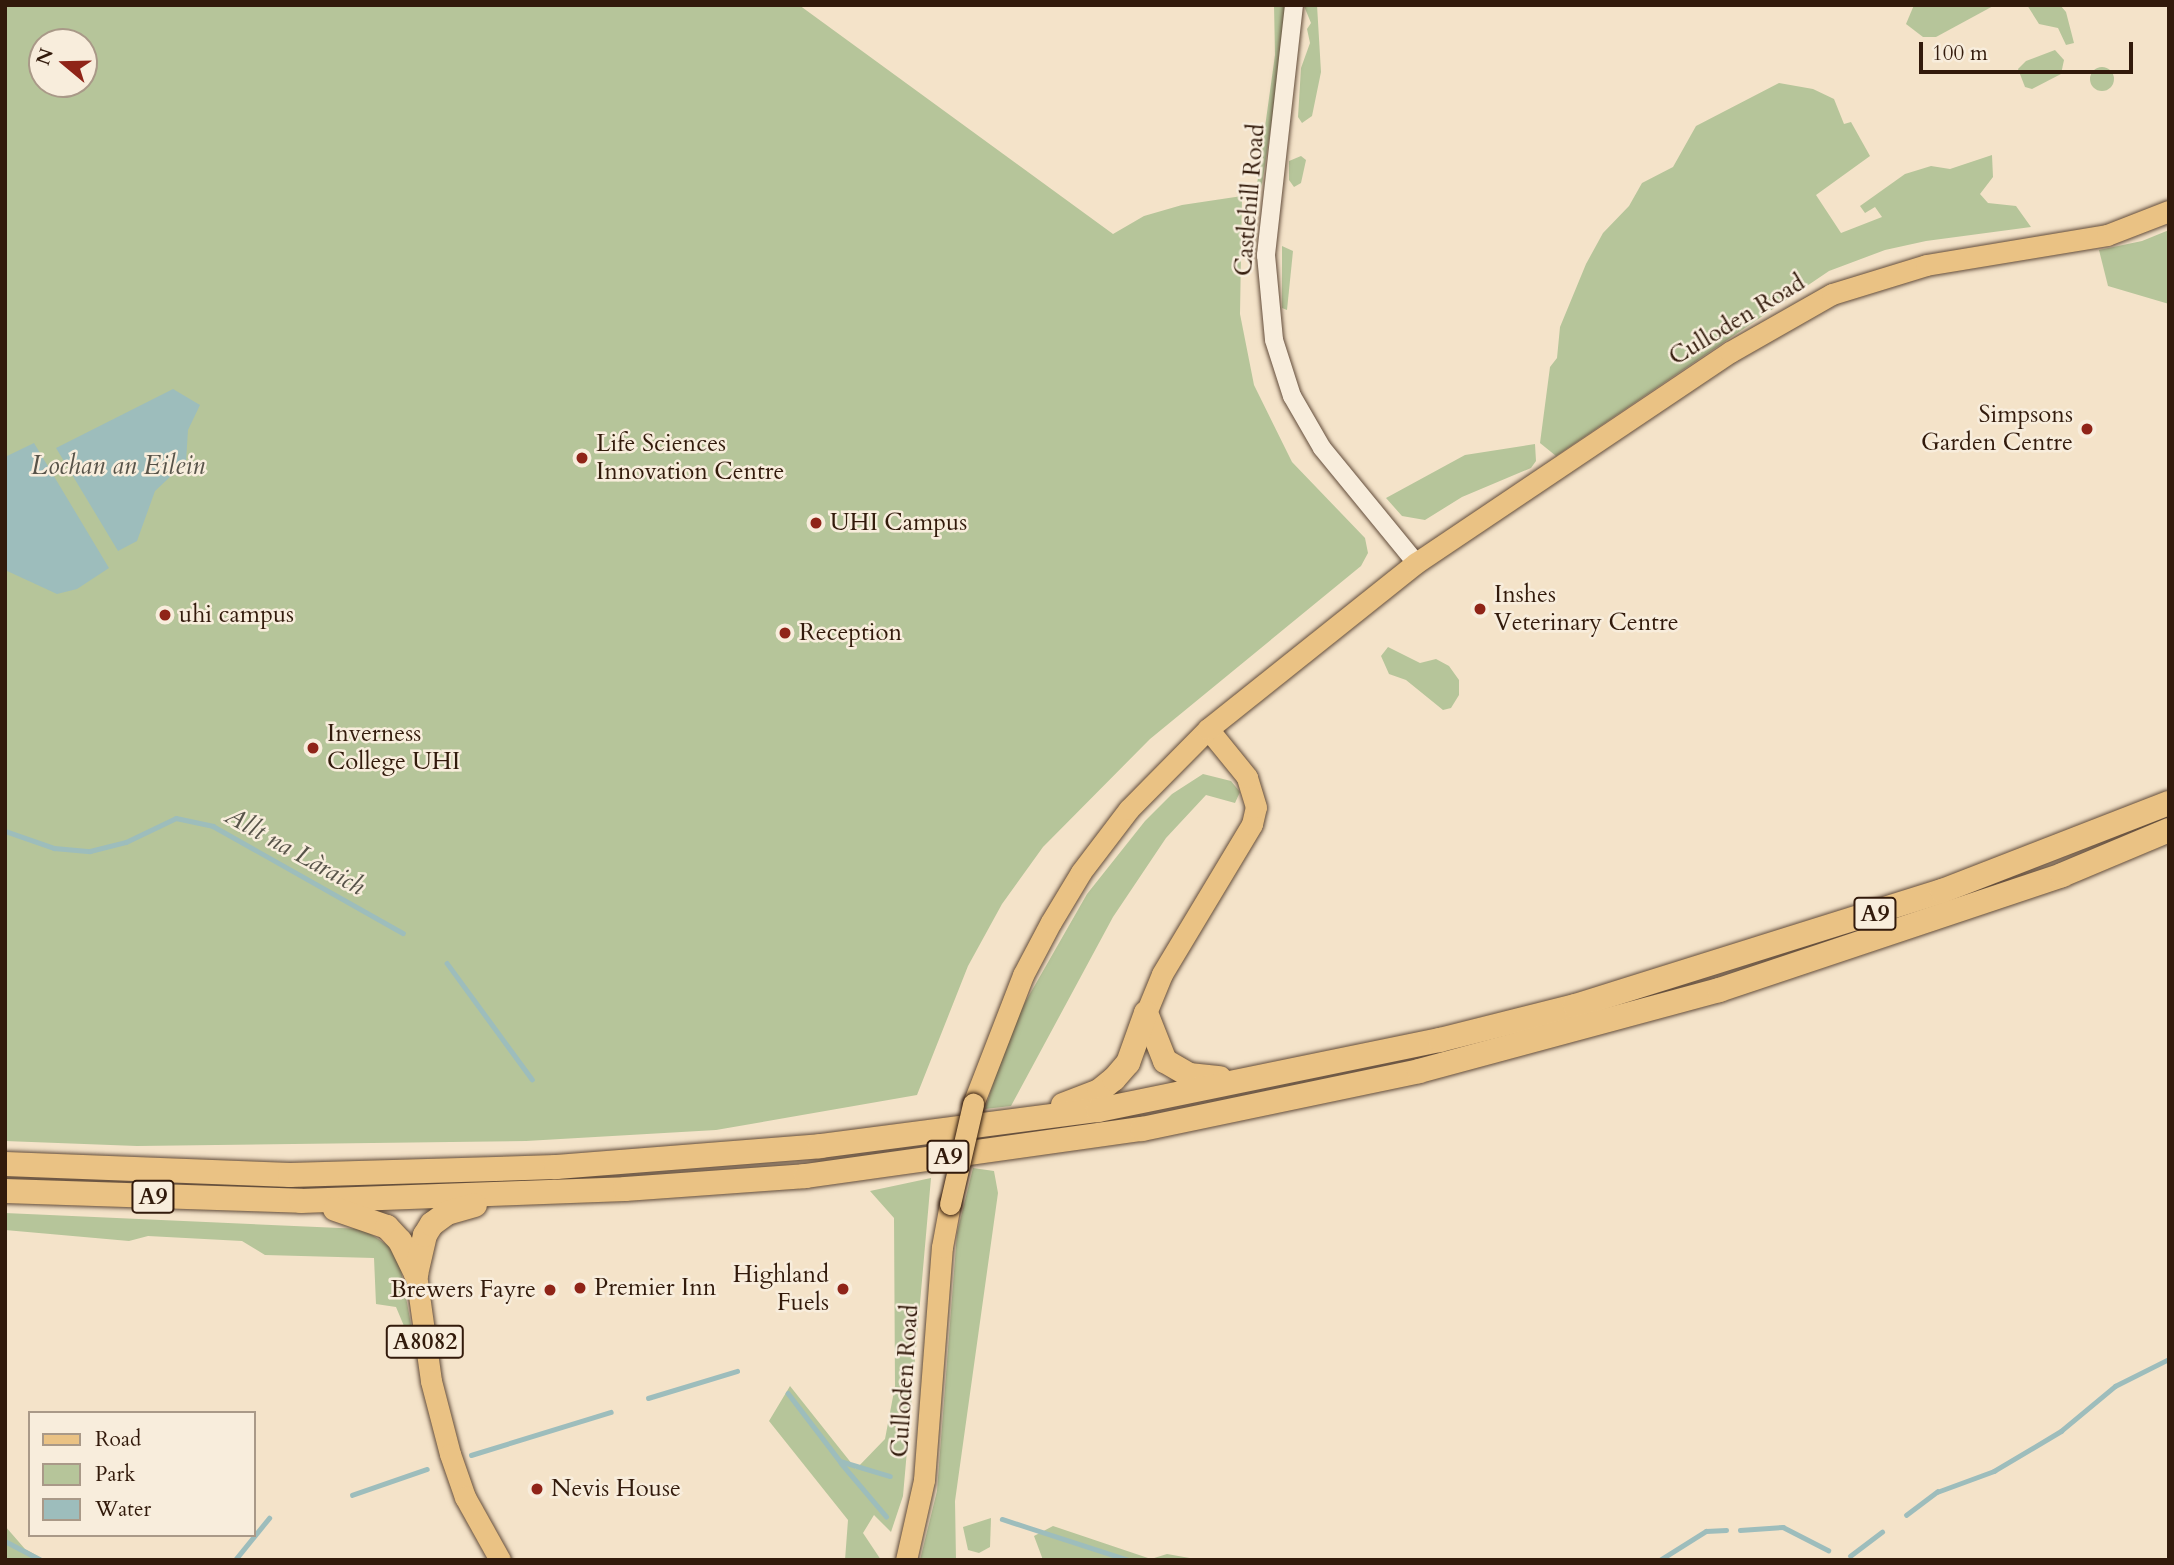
<!DOCTYPE html>
<html>
<head>
<meta charset="utf-8">
<style>
	body { margin:0 }
	#map { position:relative; width:2174px; height:1565px; overflow:hidden; background:#f4e3c9; font-family:Cardo,serif }
	div>[style] { position:absolute }
	.green>* { inset:0; background:#b6c59a }
	.round { border-radius:50% }
	.water>* { inset:0; background:#9dbdbc }
	.stream>* { height:4.5px; margin:-2.25px; padding:0 2.25px; transform-origin:2.25px; border-radius:2.25px; background:#9dbdbc }
	.roads { filter:drop-shadow(0 0 2px #624c3a) drop-shadow(0 0 2px #624c3a) }
	.minor>* { height:18px; margin:-9px; padding:0 9px; transform-origin:9px; border-radius:9px; background:#f8eddc }
	.major>* { height:21px; margin:-10.5px; padding:0 10.5px; transform-origin:10.5px; border-radius:10.5px; background:#eac284 }
	.highway>* { height:24px; margin:-12px; padding:0 12px; transform-origin:12px; border-radius:12px; background:#eac284 }
	.bridges { filter:drop-shadow(0 0 2px #321a0b) drop-shadow(0 0 2px #321a0b) }
	.major-bridge>* { height:21px; margin:-10.5px; padding:0 10.5px; transform-origin:10.5px; border-radius:10.5px; background:#eac284 }
	.dots>* { width:19px; height:19px; translate:-50% -50%; box-sizing:border-box; border:4px solid #f8eddc; border-radius:50% }
	span { translate:-50% -50%; white-space:nowrap; text-align:center; line-height:1.15; -webkit-text-stroke:5px #f8eddc; paint-order:stroke }
	.shield-label span { padding:2px 5px; background:#f8eddc; border:2px solid; border-radius:5px; -webkit-text-stroke-width:0 }
	.shield-label { font-size:23px; color:#321a0b; font-weight:700 }
	.street-label { font-size:24px; color:#321a0b }
	.poi-label { font-size:24px; color:#321a0b }
	.right { translate:-100% -50%; text-align:right }
	.left { translate:0 -50%; text-align:left }
	.water-label { font-size:26px; color:#575349; font-style:italic }
	.frame { position:absolute; inset:0; border:7px solid #321a0b; pointer-events:none }
	.legend { position:absolute; left:28px; top:1411px; width:228px; height:126px; box-sizing:border-box; background:#f8eddc; border:2px solid #a99988; margin:0; padding:9px 12px; list-style:none; font-size:21px; color:#321a0b }
	.legend li { display:flex; align-items:center; gap:14px; height:35px }
	.legend b { width:35px; border:2px solid #a99988 }
	.north { position:absolute; left:28px; top:28px; width:70px; height:70px; box-sizing:border-box; background:#f8eddc; border:2px solid #a99988; border-radius:50%; rotate:289deg; font-size:19px; font-weight:700; line-height:28px; text-align:center; color:#321a0b }
	.north::after { content:''; display:block; margin:auto; width:24px; height:32px; background:#8f2418; clip-path:polygon(50% 0,100% 100%,50% 72%,0 100%) }
	.scale { position:absolute; left:1919px; top:42px; width:214px; height:32px; box-sizing:border-box; border:4px solid #321a0b; border-top:0; padding-left:9px; font-size:21px; line-height:24px; white-space:nowrap; color:#321a0b; -webkit-text-stroke:5px #f8eddc; paint-order:stroke }
</style>
</head>
<body>
<div id="map">
	<div class="green">
		<i style="clip-path:polygon(evenodd,5px 5px,799px 5px,1113px 234px,1144px 216px,1182px 205px,1242px 196px,1240px 314px,1254px 385px,1292px 462px,1365px 538px,1368px 553px,1361px 566px,1150px 739px,1043px 847px,1002px 904px,968px 966px,917px 1095px,716px 1130px,526px 1141px,137px 1146px,5px 1141px,5px 5px,42px 42px,84px 42px,84px 84px,42px 84px,42px 42px)"></i>
		<i style="clip-path:polygon(1274px 5px,1290px 5px,1262px 184px,1255px 199px,1275px 55px)"></i>
		<i style="clip-path:polygon(1317px 5px,1321px 72px,1312px 116px,1302px 123px,1298px 117px,1301px 68px,1310px 43px,1307px 29px,1311px 23px,1304px 6px)"></i>
		<i style="clip-path:polygon(1914px 5px,1995px 5px,1936px 37px,1923px 37px,1906px 24px)"></i>
		<i style="clip-path:polygon(2027px 5px,2060px 5px,2066px 12px,2074px 43px,2066px 45px,2058px 28px,2039px 24px)"></i>
		<i style="clip-path:polygon(2055px 50px,2064px 60px,2061px 74px,2032px 89px,2025px 87px,2018px 69px,2026px 61px)"></i>
		<i class="round" style="left:2090px;top:67px;width:24px;height:24px"></i>
		<i style="clip-path:polygon(1779px 83px,1813px 89px,1834px 99px,1844px 124px,1851px 122px,1870px 156px,1816px 195px,1841px 233px,1882px 217px,1875px 207px,1865px 213px,1860px 206px,1905px 174px,1931px 166px,1950px 169px,1992px 155px,1993px 177px,1980px 194px,1988px 203px,2016px 206px,2031px 227px,1926px 241px,1885px 250px,1829px 271px,1556px 456px,1540px 443px,1550px 367px,1557px 358px,1560px 327px,1586px 264px,1603px 233px,1629px 206px,1642px 183px,1673px 167px,1696px 126px)"></i>
		<i style="clip-path:polygon(1301px 156px,1306px 160px,1301px 183px,1294px 187px,1289px 180px,1289px 161px)"></i>
		<i style="clip-path:polygon(2169px 230px,2169px 304px,2108px 286px,2099px 250px,2142px 241px)"></i>
		<i style="clip-path:polygon(1282px 246px,1293px 251px,1287px 310px,1282px 308px)"></i>
		<i style="clip-path:polygon(1535px 444px,1536px 461px,1531px 468px,1462px 497px,1425px 520px,1402px 516px,1386px 498px,1465px 455px)"></i>
		<i style="clip-path:polygon(1388px 647px,1420px 663px,1436px 659px,1449px 666px,1459px 680px,1459px 695px,1451px 708px,1443px 710px,1406px 680px,1389px 674px,1381px 656px)"></i>
		<i style="clip-path:polygon(1203px 774px,1231px 781px,1240px 792px,1235px 803px,1206px 795px,1166px 838px,1113px 917px,1011px 1106px,985px 1109px,1011px 1027px,1087px 894px,1145px 821px,1172px 794px)"></i>
		<i style="clip-path:polygon(973px 1168px,994px 1171px,998px 1193px,955px 1501px,956px 1560px,920px 1560px,937px 1491px,957px 1233px)"></i>
		<i style="clip-path:polygon(931px 1178px,903px 1496px,891px 1532px,874px 1515px,863px 1533px,881px 1560px,845px 1560px,848px 1520px,769px 1421px,790px 1386px,856px 1469px,885px 1439px,895px 1386px,894px 1218px,870px 1191px)"></i>
		<i style="clip-path:polygon(5px 1213px,363px 1229px,392px 1248px,401px 1270px,417px 1357px,396px 1307px,376px 1304px,374px 1258px,265px 1255px,242px 1241px,148px 1236px,129px 1241px,5px 1230px)"></i>
		<i style="clip-path:polygon(991px 1518px,990px 1547px,979px 1553px,968px 1550px,963px 1527px)"></i>
		<i style="clip-path:polygon(5px 1526px,25px 1549px,45px 1560px,5px 1560px)"></i>
		<i style="clip-path:polygon(1053px 1526px,1151px 1559px,1167px 1554px,1201px 1560px,1043px 1560px,1034px 1536px)"></i>
	</div>
	<div class="water">
		<i style="clip-path:polygon(173px 389px,200px 405px,188px 430px,186px 462px,155px 491px,137px 541px,118px 551px,56px 448px)"></i>
		<i style="clip-path:polygon(34px 443px,109px 568px,77px 589px,57px 594px,5px 570px,5px 457px)"></i>
	</div>
	<div class="stream">
		<i style="left:5px;top:831px;width:52px;rotate:19.1deg"></i>
		<i style="left:54px;top:848px;width:36px;rotate:5deg"></i>
		<i style="left:90px;top:851px;width:37px;rotate:-14deg"></i>
		<i style="left:126px;top:842px;width:55px;rotate:-25.6deg"></i>
		<i style="left:176px;top:818px;width:38px;rotate:12deg"></i>
		<i style="left:213px;top:826px;width:218px;rotate:29.4deg"></i>
		<i style="left:447px;top:963px;width:144px;rotate:53.8deg"></i>
		<i style="left:788px;top:1393px;width:86px;rotate:52.6deg"></i>
		<i style="left:840px;top:1461px;width:52px;rotate:16.7deg"></i>
		<i style="left:648px;top:1398px;width:93px;rotate:-16.9deg"></i>
		<i style="left:471px;top:1455px;width:146px;rotate:-17.1deg"></i>
		<i style="left:841px;top:1463px;width:70px;rotate:49.7deg"></i>
		<i style="left:352px;top:1495px;width:79px;rotate:-19.1deg"></i>
		<i style="left:1906px;top:1515px;width:39px;rotate:-37deg"></i>
		<i style="left:1937px;top:1492px;width:61px;rotate:-20.2deg"></i>
		<i style="left:1994px;top:1471px;width:78px;rotate:-30.8deg"></i>
		<i style="left:2061px;top:1431px;width:70px;rotate:-39.8deg"></i>
		<i style="left:2115px;top:1386px;width:60px;rotate:-26.6deg"></i>
		<i style="left:1002px;top:1519px;width:133px;rotate:18deg"></i>
		<i style="left:1740px;top:1530px;width:43px;rotate:-4deg"></i>
		<i style="left:1783px;top:1527px;width:51px;rotate:27.1deg"></i>
		<i style="left:5px;top:1541px;width:41px;rotate:27.8deg"></i>
		<i style="left:1850px;top:1556px;width:40px;rotate:-37deg"></i>
		<i style="left:235px;top:1560px;width:54px;rotate:-51deg"></i>
		<i style="left:1660px;top:1560px;width:54px;rotate:-32.2deg"></i>
		<i style="left:1706px;top:1531px;width:20px;rotate:-3deg"></i>
	</div>
	<div class="roads">
		<div class="minor">
			<i style="left:1294px;top:5px;width:252px;rotate:96.4deg"></i>
			<i style="left:1266px;top:255px;width:85px;rotate:84.6deg"></i>
			<i style="left:1274px;top:340px;width:59px;rotate:72.2deg"></i>
			<i style="left:1292px;top:396px;width:60px;rotate:60deg"></i>
			<i style="left:1322px;top:448px;width:149px;rotate:50.7deg"></i>
		</div>
		<div class="major">
			<i style="left:1146px;top:1013px;width:42px;rotate:-67.7deg"></i>
			<i style="left:1162px;top:974px;width:175px;rotate:-59deg"></i>
			<i style="left:1252px;top:824px;width:17px;rotate:-77deg"></i>
			<i style="left:1256px;top:807px;width:31px;rotate:-107deg"></i>
			<i style="left:1247px;top:777px;width:62px;rotate:-129.1deg"></i>
			<i style="left:973px;top:1104px;width:138px;rotate:-68.8deg"></i>
			<i style="left:1023px;top:975px;width:60px;rotate:-62.2deg"></i>
			<i style="left:1051px;top:922px;width:58px;rotate:-59deg"></i>
			<i style="left:1081px;top:872px;width:79px;rotate:-52.7deg"></i>
			<i style="left:1129px;top:809px;width:112px;rotate:-45.4deg"></i>
			<i style="left:1208px;top:729px;width:266px;rotate:-38.6deg"></i>
			<i style="left:1416px;top:563px;width:378px;rotate:-33.9deg"></i>
			<i style="left:1730px;top:352px;width:117px;rotate:-29.6deg"></i>
			<i style="left:1832px;top:294px;width:98px;rotate:-17.1deg"></i>
			<i style="left:1926px;top:265px;width:183px;rotate:-9.4deg"></i>
			<i style="left:2107px;top:235px;width:66px;rotate:-21.2deg"></i>
			<i style="left:416px;top:1274px;width:108px;rotate:82deg"></i>
			<i style="left:431px;top:1381px;width:75px;rotate:75.4deg"></i>
			<i style="left:450px;top:1454px;width:46px;rotate:70.8deg"></i>
			<i style="left:465px;top:1497px;width:72px;rotate:60.9deg"></i>
			<i style="left:906px;top:1560px;width:82px;rotate:-77.3deg"></i>
			<i style="left:924px;top:1480px;width:234px;rotate:-85.6deg"></i>
			<i style="left:942px;top:1247px;width:44px;rotate:-79.5deg"></i>
		</div>
		<div class="highway">
			<i style="left:1146px;top:1013px;width:52px;rotate:68.4deg"></i>
			<i style="left:1165px;top:1061px;width:28px;rotate:30deg"></i>
			<i style="left:1189px;top:1075px;width:31px;rotate:6deg"></i>
			<i style="left:1063px;top:1105px;width:39px;rotate:-21deg"></i>
			<i style="left:1099px;top:1091px;width:19px;rotate:-39deg"></i>
			<i style="left:1114px;top:1079px;width:21px;rotate:-49deg"></i>
			<i style="left:1128px;top:1063px;width:53px;rotate:-70.2deg"></i>
			<i style="left:5px;top:1164px;width:285px;rotate:2.2deg"></i>
			<i style="left:290px;top:1175px;width:266px;rotate:-1.7deg"></i>
			<i style="left:556px;top:1167px;width:265px;rotate:-4.5deg"></i>
			<i style="left:820px;top:1146px;width:280px;rotate:-7.4deg"></i>
			<i style="left:1098px;top:1110px;width:349px;rotate:-11.6deg"></i>
			<i style="left:1440px;top:1040px;width:139px;rotate:-14.1deg"></i>
			<i style="left:1575px;top:1006px;width:385px;rotate:-17.4deg"></i>
			<i style="left:1942px;top:891px;width:243px;rotate:-21.2deg"></i>
			<i style="left:5px;top:1191px;width:296px;rotate:1.9deg"></i>
			<i style="left:301px;top:1201px;width:324px;rotate:-2.1deg"></i>
			<i style="left:625px;top:1189px;width:181px;rotate:-4.1deg"></i>
			<i style="left:806px;top:1176px;width:339px;rotate:-8deg"></i>
			<i style="left:1142px;top:1129px;width:283px;rotate:-11.8deg"></i>
			<i style="left:1419px;top:1071px;width:311px;rotate:-15.1deg"></i>
			<i style="left:1719px;top:990px;width:362px;rotate:-18.5deg"></i>
			<i style="left:2062px;top:875px;width:116px;rotate:-22.8deg"></i>
			<i style="left:335px;top:1209px;width:55px;rotate:19.1deg"></i>
			<i style="left:387px;top:1227px;width:19px;rotate:47deg"></i>
			<i style="left:400px;top:1241px;width:37px;rotate:64deg"></i>
			<i style="left:416px;top:1274px;width:40px;rotate:-77deg"></i>
			<i style="left:425px;top:1235px;width:13px;rotate:-58deg"></i>
			<i style="left:432px;top:1224px;width:19px;rotate:-36deg"></i>
			<i style="left:447px;top:1213px;width:29px;rotate:-16deg"></i>
		</div>
	</div>
	<div class="bridges">
		<div class="major-bridge">
			<i style="left:950px;top:1204px;width:103px;rotate:-77deg"></i>
		</div>
	</div>
	<div class="dots">
		<i style="left:2087px;top:429px;background:#8f2418"></i>
		<i style="left:582px;top:458px;background:#8f2418"></i>
		<i style="left:816px;top:523px;background:#8f2418"></i>
		<i style="left:1480px;top:609px;background:#8f2418"></i>
		<i style="left:165px;top:615px;background:#8f2418"></i>
		<i style="left:785px;top:633px;background:#8f2418"></i>
		<i style="left:313px;top:748px;background:#8f2418"></i>
		<i style="left:580px;top:1288px;background:#8f2418"></i>
		<i style="left:843px;top:1289px;background:#8f2418"></i>
		<i style="left:550px;top:1290px;background:#8f2418"></i>
		<i style="left:537px;top:1489px;background:#8f2418"></i>
	</div>
	<div class="shield-label">
		<span style="left:1875px;top:914px">A9</span>
		<span style="left:948px;top:1157px">A9</span>
		<span style="left:153px;top:1197px">A9</span>
		<span style="left:425px;top:1342px">A8082</span>
	</div>
	<div class="street-label">
		<span style="left:1250px;top:200px;rotate:-85deg">Castlehill Road</span>
		<span style="left:1737px;top:320px;rotate:-31deg">Culloden Road</span>
		<span style="left:905px;top:1381px;rotate:-86deg">Culloden Road</span>
	</div>
	<div class="poi-label">
		<span class="right" style="left:2073px;top:429px">Simpsons<br>Garden Centre</span>
		<span class="left" style="left:596px;top:458px">Life Sciences<br>Innovation Centre</span>
		<span class="left" style="left:830px;top:523px">UHI Campus</span>
		<span class="left" style="left:1494px;top:609px">Inshes<br>Veterinary Centre</span>
		<span class="left" style="left:179px;top:615px">uhi campus</span>
		<span class="left" style="left:799px;top:633px">Reception</span>
		<span class="left" style="left:327px;top:748px">Inverness<br>College UHI</span>
		<span class="right" style="left:829px;top:1289px">Highland<br>Fuels</span>
		<span class="left" style="left:594px;top:1288px">Premier Inn</span>
		<span class="right" style="left:536px;top:1290px">Brewers Fayre</span>
		<span class="left" style="left:551px;top:1489px">Nevis House</span>
	</div>
	<div class="water-label">
		<span style="left:118px;top:466px">Lochan an Eilein</span>
		<span style="left:295px;top:851px;rotate:29deg">Allt na Làraich</span>
	</div>
	<div class="frame"></div>
	<ul class="legend">
	<li><b style="height:9px;background:#eac284"></b>Road</li>
	<li><b style="height:19px;background:#b6c59a"></b>Park</li>
	<li><b style="height:19px;background:#9dbdbc"></b>Water</li>
	</ul>
	<div class="north">N</div>
	<div class="scale">100 m</div>
</div>
</body>
</html>
